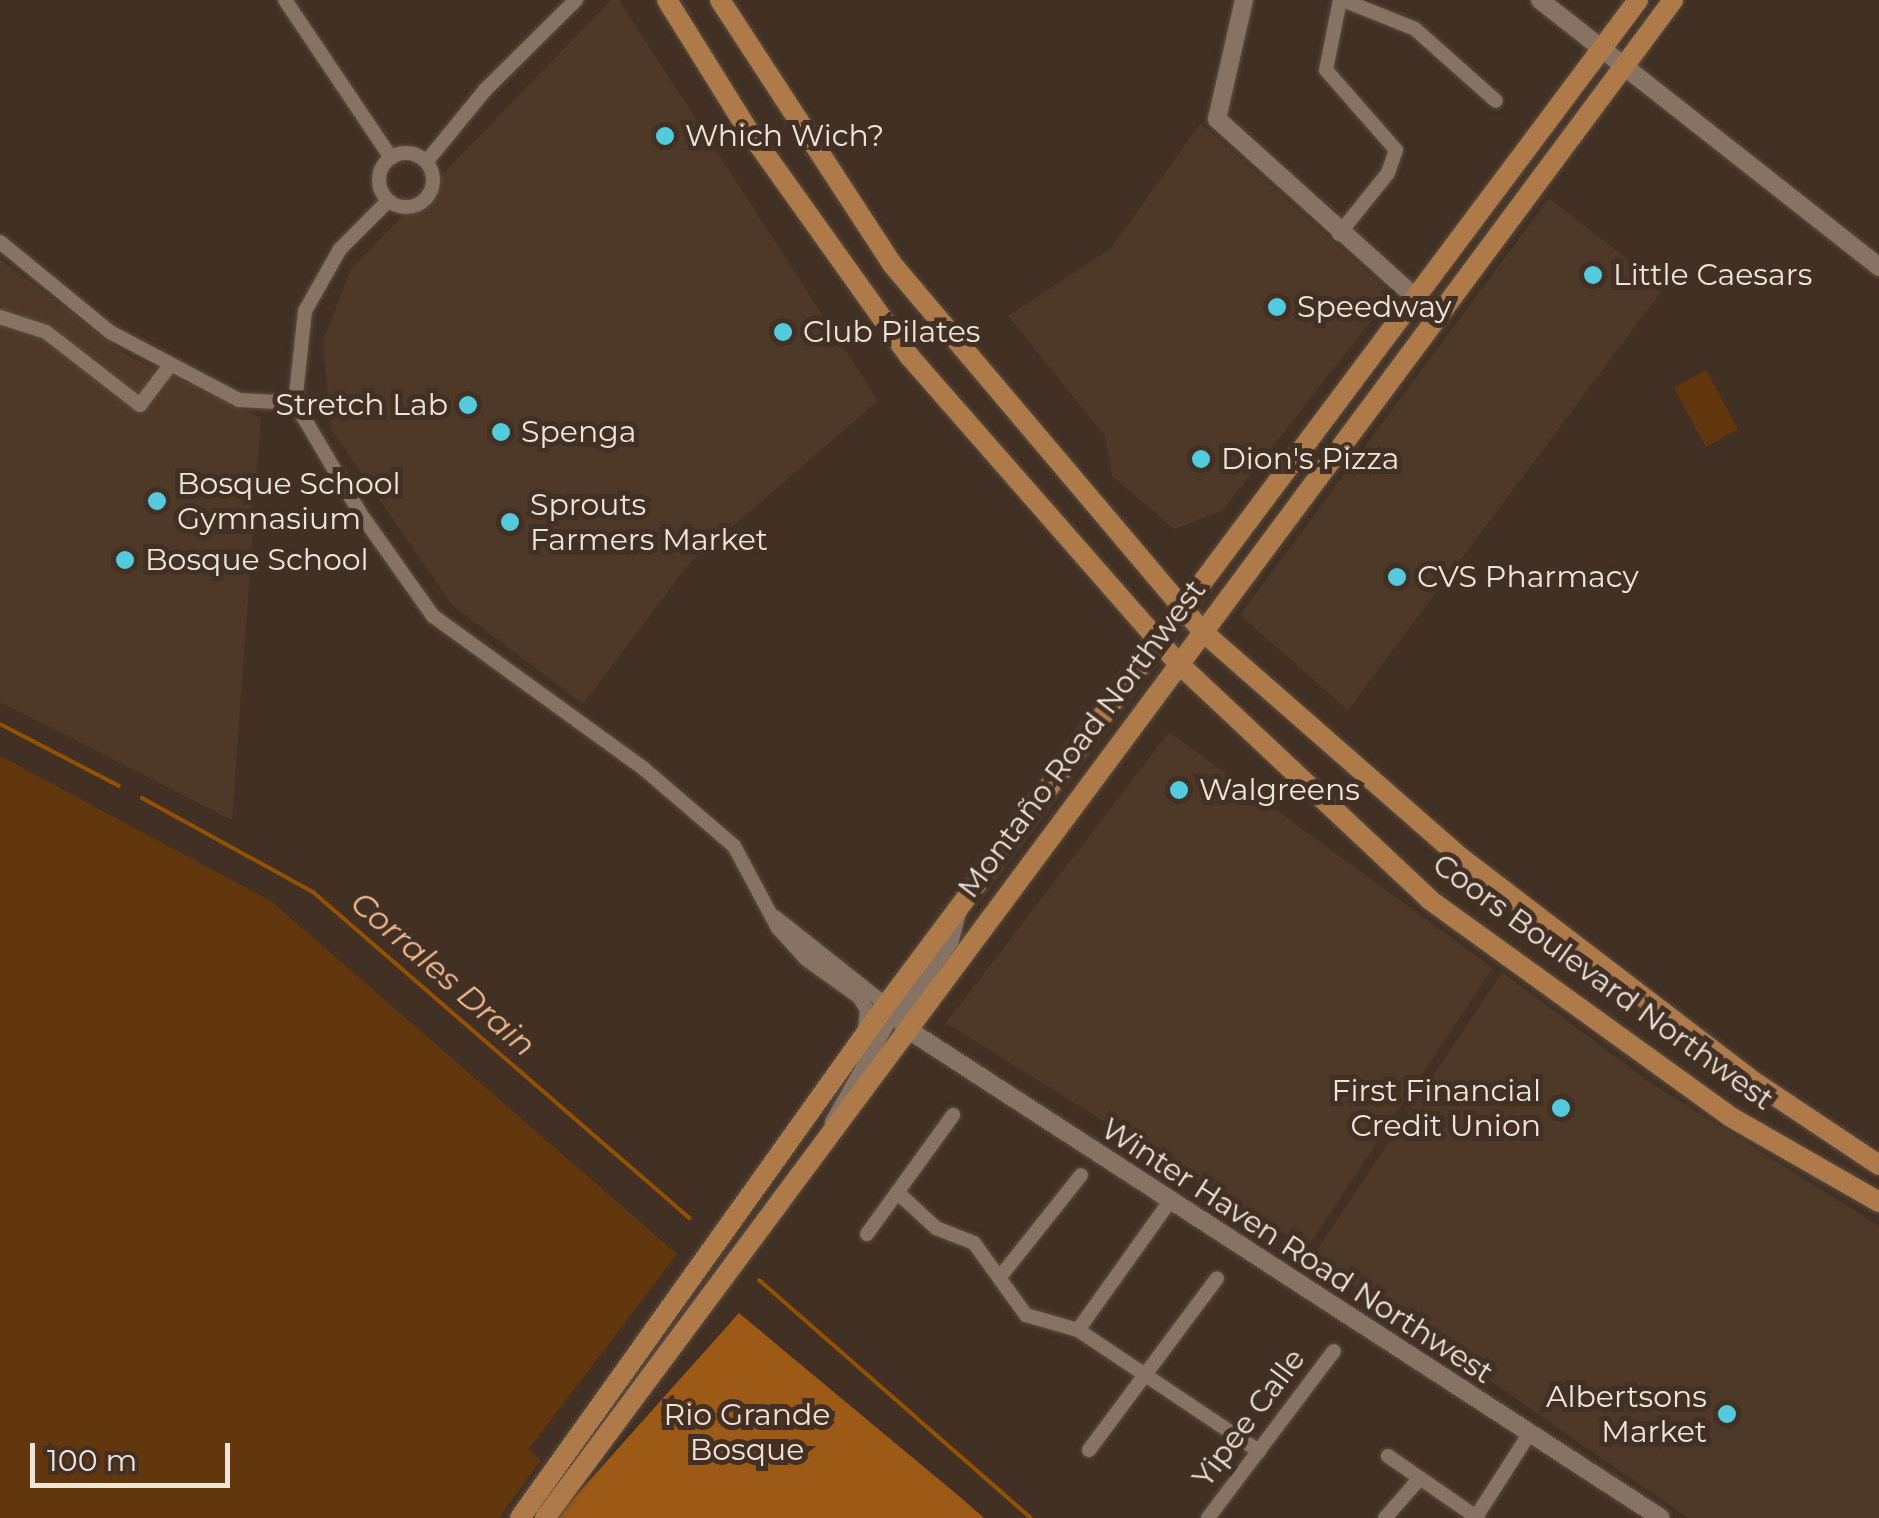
<!DOCTYPE html>
<html>
<head>
<meta charset="utf-8">
<style>
	body { margin:0 }
	#map { position:relative; width:1879px; height:1518px; overflow:hidden; background:#413023; font-family:Montserrat,sans-serif }
	div>[style] { position:absolute }
	.built>* { inset:0; background:#4e3928 }
	.green>* { inset:0; background:#62370d }
	.forest>* { inset:0; background:#9c5a16 }
	.stream>* { height:4px; margin:-2px; padding:0 2px; transform-origin:2px; border-radius:2px; background:#925104 }
	.roads { filter:drop-shadow(0 0 2px #5b4d41) drop-shadow(0 0 2px #5b4d41) }
	.minor>* { height:14px; margin:-7px; padding:0 7px; transform-origin:7px; border-radius:7px; background:#867364 }
	.minor>.ring { margin:-7px; padding:0; box-sizing:content-box; background:none; border:14px solid #867364; border-radius:50% }
	.tertiary>* { height:18px; margin:-9px; padding:0 9px; transform-origin:9px; border-radius:9px; background:#867364 }
	.primary>* { height:20px; margin:-10px; padding:0 10px; transform-origin:10px; border-radius:10px; background:#af7a4a }
	.dots>* { width:28px; height:28px; translate:-50% -50%; box-sizing:border-box; border:5px solid #413023; border-radius:50% }
	span { translate:-50% -50%; white-space:nowrap; text-align:center; line-height:1.15; -webkit-text-stroke:10px #413023; paint-order:stroke }
	.poi-label { font-size:30px; color:#efe4dc }
	.left { translate:0 -50%; text-align:left }
	.right { translate:-100% -50%; text-align:right }
	.street-label { font-size:30px; color:#efe4dc }
	.park-label { font-size:30px; color:#f3e0d1 }
	.water-label { font-size:32px; color:#f3bc8f; font-style:italic }
	.scale { position:absolute; left:30px; top:1443px; width:200px; height:45px; box-sizing:border-box; border:5px solid #efe4dc; border-top:0; padding-left:12px; font-size:30px; line-height:35px; white-space:nowrap; color:#efe4dc; -webkit-text-stroke:8px #413023; paint-order:stroke }
</style>
</head>
<body>
<div id="map">
	<div class="built">
		<i style="clip-path:polygon(611px 0,619px 0,878px 401px,689px 564px,583px 704px,452px 605px,331px 429px,323px 341px,351px 269px)"></i>
		<i style="clip-path:polygon(1201px 123px,1392px 294px,1222px 511px,1174px 529px,1112px 476px,1105px 436px,1008px 316px,1111px 248px)"></i>
		<i style="clip-path:polygon(1549px 198px,1664px 288px,1348px 710px,1240px 615px)"></i>
		<i style="clip-path:polygon(0 259px,127px 355px,261px 418px,232px 820px,0 702px)"></i>
		<i style="clip-path:polygon(1169px 732px,1493px 968px,1307px 1248px,946px 1023px)"></i>
		<i style="clip-path:polygon(1502px 972px,1648px 1081px,1879px 1226px,1879px 1518px,1688px 1518px,1312px 1257px)"></i>
	</div>
	<div class="green">
		<i style="clip-path:polygon(1706px 370px,1738px 429px,1706px 447px,1674px 388px)"></i>
		<i style="clip-path:polygon(0 756px,271px 901px,677px 1254px,528px 1450px,541px 1460px,499px 1518px,0 1518px)"></i>
	</div>
	<div class="forest">
		<i style="clip-path:polygon(739px 1313px,960px 1497px,984px 1518px,556px 1518px)"></i>
	</div>
	<div class="stream">
		<i style="left:0;top:724px;width:134px;rotate:27.5deg"></i>
		<i style="left:142px;top:798px;width:195px;rotate:28.8deg"></i>
		<i style="left:313px;top:892px;width:498px;rotate:40.9deg"></i>
		<i style="left:759px;top:1280px;width:361px;rotate:41.2deg"></i>
	</div>
	<div class="roads">
		<div class="minor">
			<i style="left:285px;top:0;width:190px;rotate:56.1deg"></i>
			<i style="left:1343px;top:0;width:78px;rotate:21.9deg"></i>
			<i style="left:1415px;top:29px;width:108px;rotate:41.6deg"></i>
			<i class="ring" style="left:379px;top:153px;width:40px;height:40px"></i>
			<i style="left:427px;top:161px;width:93px;rotate:-50.7deg"></i>
			<i style="left:486px;top:89px;width:127px;rotate:-44.7deg"></i>
			<i style="left:388px;top:201px;width:68px;rotate:135deg"></i>
			<i style="left:340px;top:249px;width:71px;rotate:119.4deg"></i>
			<i style="left:305px;top:311px;width:93px;rotate:96.2deg"></i>
			<i style="left:295px;top:403px;width:128px;rotate:59.4deg"></i>
			<i style="left:360px;top:513px;width:126px;rotate:54.7deg"></i>
			<i style="left:433px;top:616px;width:259px;rotate:35.9deg"></i>
			<i style="left:643px;top:768px;width:120px;rotate:40.6deg"></i>
			<i style="left:734px;top:846px;width:93px;rotate:61.8deg"></i>
			<i style="left:778px;top:928px;width:42px;rotate:47.9deg"></i>
			<i style="left:806px;top:959px;width:65px;rotate:35.6deg"></i>
			<i style="left:859px;top:997px;width:15px;rotate:58deg"></i>
			<i style="left:867px;top:1010px;width:19px;rotate:96deg"></i>
			<i style="left:1339px;top:234px;width:78px;rotate:-51.2deg"></i>
			<i style="left:1388px;top:173px;width:24px;rotate:-71deg"></i>
			<i style="left:1396px;top:150px;width:106px;rotate:-131.2deg"></i>
			<i style="left:1326px;top:70px;width:71px;rotate:-78.7deg"></i>
			<i style="left:0;top:242px;width:142px;rotate:39.3deg"></i>
			<i style="left:110px;top:332px;width:146px;rotate:27.8deg"></i>
			<i style="left:239px;top:400px;width:56px;rotate:3.1deg"></i>
			<i style="left:0;top:317px;width:48px;rotate:18.1deg"></i>
			<i style="left:46px;top:332px;width:119px;rotate:37.8deg"></i>
			<i style="left:140px;top:405px;width:51px;rotate:-52.9deg"></i>
			<i style="left:775px;top:917px;width:142px;rotate:38.4deg"></i>
			<i style="left:886px;top:1005px;width:20px;rotate:87deg"></i>
			<i style="left:887px;top:1025px;width:112px;rotate:119.6deg"></i>
			<i style="left:897px;top:1192px;width:53px;rotate:42.7deg"></i>
			<i style="left:936px;top:1228px;width:41px;rotate:21.5deg"></i>
			<i style="left:974px;top:1243px;width:89px;rotate:54.2deg"></i>
			<i style="left:1026px;top:1315px;width:54px;rotate:16.1deg"></i>
			<i style="left:1078px;top:1330px;width:218px;rotate:33.8deg"></i>
			<i style="left:867px;top:1234px;width:147px;rotate:-54.1deg"></i>
			<i style="left:1000px;top:1277px;width:130px;rotate:-51.5deg"></i>
			<i style="left:1078px;top:1330px;width:158px;rotate:-54.5deg"></i>
			<i style="left:1089px;top:1450px;width:214px;rotate:-53.3deg"></i>
			<i style="left:1388px;top:1456px;width:109px;rotate:34.6deg"></i>
			<i style="left:1476px;top:1517px;width:98px;rotate:-57.4deg"></i>
			<i style="left:1208px;top:1518px;width:209px;rotate:-53deg"></i>
			<i style="left:1385px;top:1518px;width:53px;rotate:-48.8deg"></i>
		</div>
		<div class="tertiary">
			<i style="left:1244px;top:0;width:122px;rotate:102.8deg"></i>
			<i style="left:1217px;top:119px;width:295px;rotate:42deg"></i>
			<i style="left:1540px;top:0;width:432px;rotate:38.2deg"></i>
			<i style="left:957px;top:913px;width:28px;rotate:105deg"></i>
			<i style="left:950px;top:940px;width:88px;rotate:125.3deg"></i>
			<i style="left:899px;top:1012px;width:16px;rotate:72deg"></i>
			<i style="left:904px;top:1027px;width:902px;rotate:32.97deg"></i>
		</div>
		<div class="primary">
			<i style="left:667px;top:0;width:153px;rotate:58.1deg"></i>
			<i style="left:748px;top:130px;width:279px;rotate:54.5deg"></i>
			<i style="left:910px;top:357px;width:407px;rotate:48.8deg"></i>
			<i style="left:1178px;top:663px;width:346px;rotate:43.2deg"></i>
			<i style="left:1430px;top:900px;width:369px;rotate:35.8deg"></i>
			<i style="left:1729px;top:1116px;width:173px;rotate:29.8deg"></i>
			<i style="left:720px;top:0;width:315px;rotate:56.9deg"></i>
			<i style="left:892px;top:264px;width:480px;rotate:49.8deg"></i>
			<i style="left:1202px;top:631px;width:343px;rotate:41.2deg"></i>
			<i style="left:1460px;top:857px;width:365px;rotate:37.4deg"></i>
			<i style="left:1750px;top:1079px;width:155px;rotate:33.7deg"></i>
			<i style="left:520px;top:1518px;width:630px;rotate:-54.49deg"></i>
			<i style="left:886px;top:1005px;width:1255px;rotate:-53.19deg"></i>
			<i style="left:545px;top:1518px;width:1891px;rotate:-53.38deg"></i>
		</div>
	</div>
	<div class="dots">
		<i style="left:665px;top:136px;background:#54cade"></i>
		<i style="left:1593px;top:275px;background:#54cade"></i>
		<i style="left:1277px;top:307px;background:#54cade"></i>
		<i style="left:783px;top:332px;background:#54cade"></i>
		<i style="left:468px;top:405px;background:#54cade"></i>
		<i style="left:501px;top:432px;background:#54cade"></i>
		<i style="left:1201px;top:459px;background:#54cade"></i>
		<i style="left:157px;top:501px;background:#54cade"></i>
		<i style="left:510px;top:522px;background:#54cade"></i>
		<i style="left:125px;top:560px;background:#54cade"></i>
		<i style="left:1397px;top:577px;background:#54cade"></i>
		<i style="left:1179px;top:790px;background:#54cade"></i>
		<i style="left:1561px;top:1108px;background:#54cade"></i>
		<i style="left:1727px;top:1414px;background:#54cade"></i>
	</div>
	<div class="poi-label">
		<span class="left" style="left:685px;top:136px">Which Wich?</span>
		<span class="left" style="left:1613px;top:275px">Little Caesars</span>
		<span class="left" style="left:1297px;top:307px">Speedway</span>
		<span class="left" style="left:803px;top:332px">Club Pilates</span>
		<span class="right" style="left:448px;top:405px">Stretch Lab</span>
		<span class="left" style="left:521px;top:432px">Spenga</span>
		<span class="left" style="left:1221px;top:459px">Dion's Pizza</span>
		<span class="left" style="left:177px;top:501px">Bosque School<br>Gymnasium</span>
		<span class="left" style="left:530px;top:522px">Sprouts<br>Farmers Market</span>
		<span class="left" style="left:145px;top:560px">Bosque School</span>
		<span class="left" style="left:1417px;top:577px">CVS Pharmacy</span>
		<span class="left" style="left:1199px;top:790px">Walgreens</span>
		<span class="right" style="left:1541px;top:1108px">First Financial<br>Credit Union</span>
		<span class="right" style="left:1707px;top:1414px">Albertsons<br>Market</span>
	</div>
	<div class="street-label">
		<span style="left:1082px;top:739px;rotate:-53deg">Montaño Road Northwest</span>
		<span style="left:1603px;top:982px;rotate:36deg">Coors Boulevard Northwest</span>
		<span style="left:1297px;top:1251px;rotate:33deg">Winter Haven Road Northwest</span>
		<span style="left:1249px;top:1418px;rotate:-53deg">Yipee Calle</span>
	</div>
	<div class="park-label">
		<span style="left:747px;top:1432px">Rio Grande<br>Bosque</span>
	</div>
	<div class="water-label">
		<span style="left:443px;top:974px;rotate:41deg">Corrales Drain</span>
	</div>
	<div class="scale">100 m</div>
</div>
</body>
</html>
